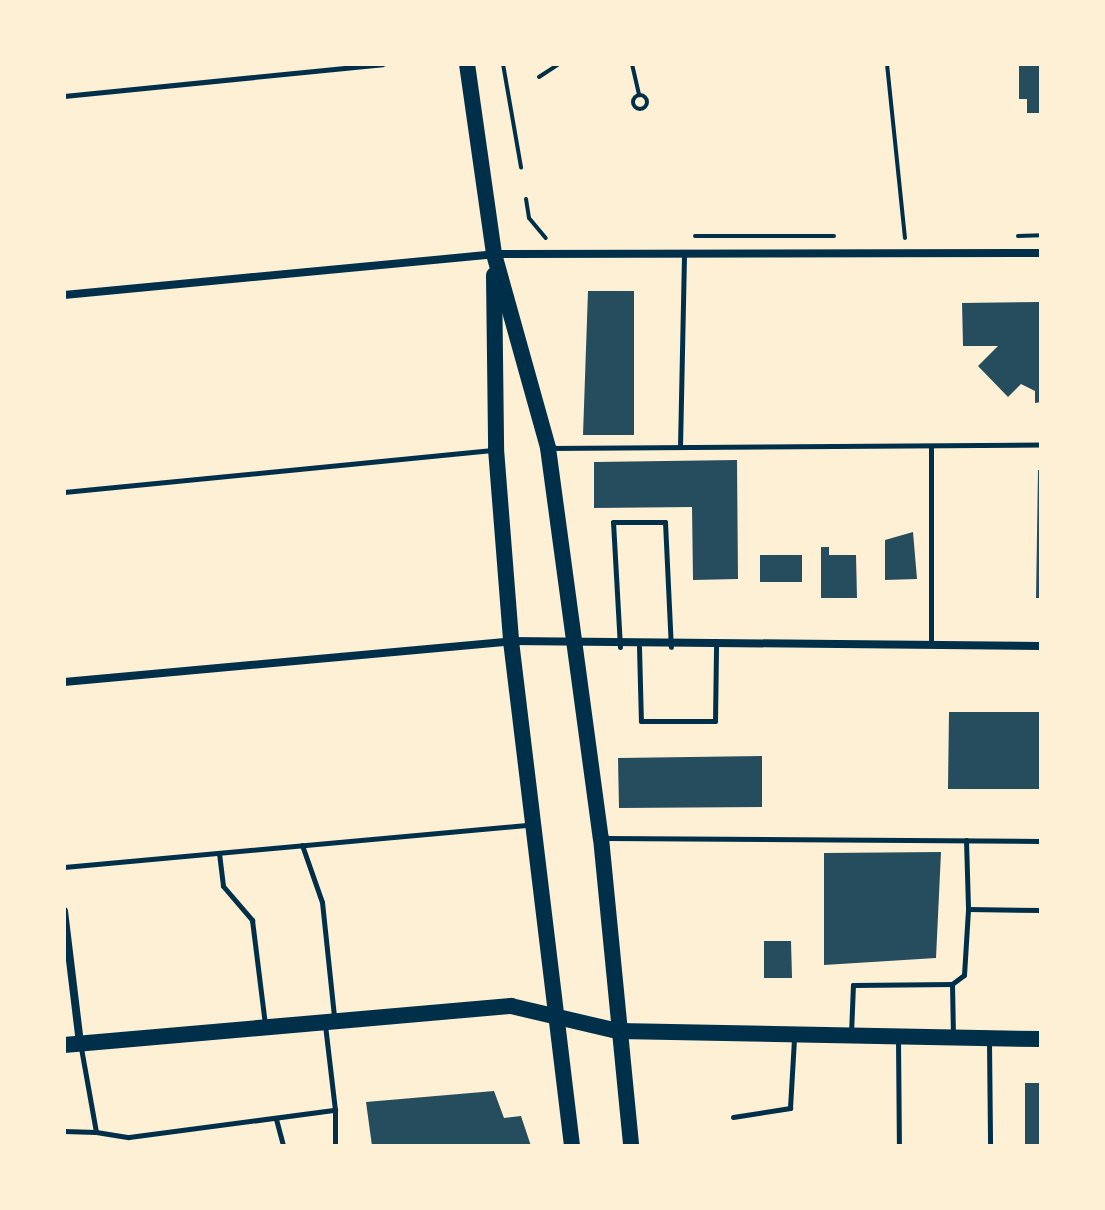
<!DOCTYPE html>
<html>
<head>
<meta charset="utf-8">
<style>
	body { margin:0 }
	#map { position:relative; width:1105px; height:1210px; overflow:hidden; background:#fdf0d5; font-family:Raleway,sans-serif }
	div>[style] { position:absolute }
	.building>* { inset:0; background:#264d5e }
	.path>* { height:4px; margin:-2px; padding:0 2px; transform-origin:2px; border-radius:2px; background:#003049 }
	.path>.ring { margin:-2px; padding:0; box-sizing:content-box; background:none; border:4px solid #003049; border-radius:50% }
	.service>* { height:5px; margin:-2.5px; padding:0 2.5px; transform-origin:2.5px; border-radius:2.5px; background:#003049 }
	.minor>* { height:8px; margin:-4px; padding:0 4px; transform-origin:4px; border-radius:4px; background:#003049 }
	.secondary>* { height:16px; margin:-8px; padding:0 8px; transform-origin:8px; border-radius:8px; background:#003049 }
	.primary>* { height:16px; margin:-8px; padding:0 8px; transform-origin:8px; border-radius:8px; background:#003049 }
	span { translate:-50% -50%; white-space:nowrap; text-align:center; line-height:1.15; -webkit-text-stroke:8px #fdf0d5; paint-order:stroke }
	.frame { position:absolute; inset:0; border:66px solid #fdf0d5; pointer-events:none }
</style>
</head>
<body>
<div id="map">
	<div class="building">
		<i style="clip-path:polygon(1019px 64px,1041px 65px,1041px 113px,1027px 113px,1027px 99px,1019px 99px)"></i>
		<i style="clip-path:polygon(588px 291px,634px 291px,634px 435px,583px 435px)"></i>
		<i style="clip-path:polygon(1041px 302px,1041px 402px,1035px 403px,1035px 391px,1021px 384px,1008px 397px,978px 366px,998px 346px,963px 346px,962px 303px)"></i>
		<i style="clip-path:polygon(737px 460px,738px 579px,693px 580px,692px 507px,594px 508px,594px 462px)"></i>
		<i style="clip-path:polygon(1038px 470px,1041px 470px,1041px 598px,1036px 598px)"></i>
		<i style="clip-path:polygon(913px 532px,917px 579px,885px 580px,885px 540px)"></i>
		<i style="clip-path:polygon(821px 547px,829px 547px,829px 555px,856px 555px,857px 598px,821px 598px)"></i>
		<i style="clip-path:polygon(760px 555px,802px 555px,802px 582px,760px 582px)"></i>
		<i style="clip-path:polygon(949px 712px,1041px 712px,1041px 789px,948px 789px)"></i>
		<i style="clip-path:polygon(762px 756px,762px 807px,619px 808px,618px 758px)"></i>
		<i style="clip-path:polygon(941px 852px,936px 958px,824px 965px,824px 853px)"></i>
		<i style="clip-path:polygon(764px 941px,791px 941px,792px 978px,764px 978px)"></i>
		<i style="clip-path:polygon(1025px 1083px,1041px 1083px,1041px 1146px,1025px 1146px)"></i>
		<i style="clip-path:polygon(494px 1091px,504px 1118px,521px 1116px,531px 1146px,372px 1146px,366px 1102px)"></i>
	</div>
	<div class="path">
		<i style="left:503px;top:64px;width:105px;rotate:80.1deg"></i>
		<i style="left:632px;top:64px;width:32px;rotate:77deg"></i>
		<i style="left:887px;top:64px;width:175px;rotate:84.1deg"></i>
		<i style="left:539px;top:77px;width:24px;rotate:-33deg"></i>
		<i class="ring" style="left:633px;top:95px;width:10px;height:10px"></i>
		<i style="left:526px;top:199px;width:19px;rotate:81deg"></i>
		<i style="left:529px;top:218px;width:26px;rotate:50deg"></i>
		<i style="left:695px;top:236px;width:139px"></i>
		<i style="left:1018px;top:236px;width:23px;rotate:-2deg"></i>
	</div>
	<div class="service">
		<i style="left:64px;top:96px;width:320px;rotate:-5.7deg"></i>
		<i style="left:931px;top:446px;width:199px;rotate:90deg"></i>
		<i style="left:680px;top:447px;width:193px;rotate:-88.8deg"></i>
		<i style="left:550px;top:448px;width:491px;rotate:-0.4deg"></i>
		<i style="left:64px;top:492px;width:433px;rotate:-5.6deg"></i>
		<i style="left:620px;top:647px;width:125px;rotate:-93.2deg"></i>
		<i style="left:613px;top:522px;width:52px"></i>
		<i style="left:665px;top:522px;width:125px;rotate:87.3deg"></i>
		<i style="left:639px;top:647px;width:74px;rotate:88.5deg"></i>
		<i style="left:641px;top:721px;width:74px"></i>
		<i style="left:715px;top:721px;width:74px;rotate:-89.2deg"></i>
		<i style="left:606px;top:838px;width:435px;rotate:0.4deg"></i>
		<i style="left:966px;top:840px;width:69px;rotate:88.3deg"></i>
		<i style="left:302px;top:845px;width:60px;rotate:70.7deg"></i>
		<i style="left:322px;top:902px;width:116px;rotate:84deg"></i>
		<i style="left:219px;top:853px;width:33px;rotate:83deg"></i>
		<i style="left:223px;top:886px;width:45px;rotate:49.5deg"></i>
		<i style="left:252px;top:920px;width:105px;rotate:82.9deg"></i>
		<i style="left:64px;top:867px;width:467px;rotate:-5.2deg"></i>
		<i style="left:952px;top:984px;width:51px;rotate:88.9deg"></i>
		<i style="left:851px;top:1034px;width:49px;rotate:-87.7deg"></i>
		<i style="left:853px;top:985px;width:99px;rotate:-0.6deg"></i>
		<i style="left:952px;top:984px;width:15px;rotate:-37deg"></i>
		<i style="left:964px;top:975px;width:66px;rotate:-86.5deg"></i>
		<i style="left:968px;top:909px;width:73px;rotate:0.8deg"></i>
		<i style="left:898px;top:1039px;width:107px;rotate:89.5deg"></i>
		<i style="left:989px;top:1042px;width:104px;rotate:89.4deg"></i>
		<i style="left:733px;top:1117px;width:58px;rotate:-9deg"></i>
		<i style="left:790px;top:1108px;width:70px;rotate:-86.7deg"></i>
		<i style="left:276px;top:1119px;width:28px;rotate:75deg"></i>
		<i style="left:64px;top:1131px;width:32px;rotate:2deg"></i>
		<i style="left:96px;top:1132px;width:85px;rotate:-100.1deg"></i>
		<i style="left:96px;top:1132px;width:33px;rotate:9deg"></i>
		<i style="left:129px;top:1137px;width:208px;rotate:-7.5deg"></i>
		<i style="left:335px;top:1110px;width:86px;rotate:-96.7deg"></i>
		<i style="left:335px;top:1146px;width:36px;rotate:-90deg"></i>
	</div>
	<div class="minor">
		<i style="left:64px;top:295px;width:432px;rotate:-5.4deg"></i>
		<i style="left:494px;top:254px;width:547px;rotate:-0.1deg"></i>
		<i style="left:64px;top:682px;width:449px;rotate:-5.2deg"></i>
		<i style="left:511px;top:641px;width:530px;rotate:0.54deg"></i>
		<i style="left:64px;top:911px;width:133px;rotate:83.1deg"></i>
	</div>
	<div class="secondary">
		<i style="left:467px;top:64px;width:192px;rotate:81.9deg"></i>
		<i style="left:494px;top:254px;width:201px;rotate:74.4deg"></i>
		<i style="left:548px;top:448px;width:394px;rotate:82.3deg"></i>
		<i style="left:601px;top:838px;width:309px;rotate:84.4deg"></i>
		<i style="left:494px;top:275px;width:174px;rotate:89.3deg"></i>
		<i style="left:496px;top:449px;width:193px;rotate:85.5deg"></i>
		<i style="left:511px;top:641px;width:509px;rotate:83.11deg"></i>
	</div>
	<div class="primary">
		<i style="left:64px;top:1045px;width:449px;rotate:-5deg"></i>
		<i style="left:511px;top:1006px;width:110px;rotate:13.2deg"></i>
		<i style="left:618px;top:1031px;width:423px;rotate:1.1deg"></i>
	</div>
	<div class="frame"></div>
</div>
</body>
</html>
